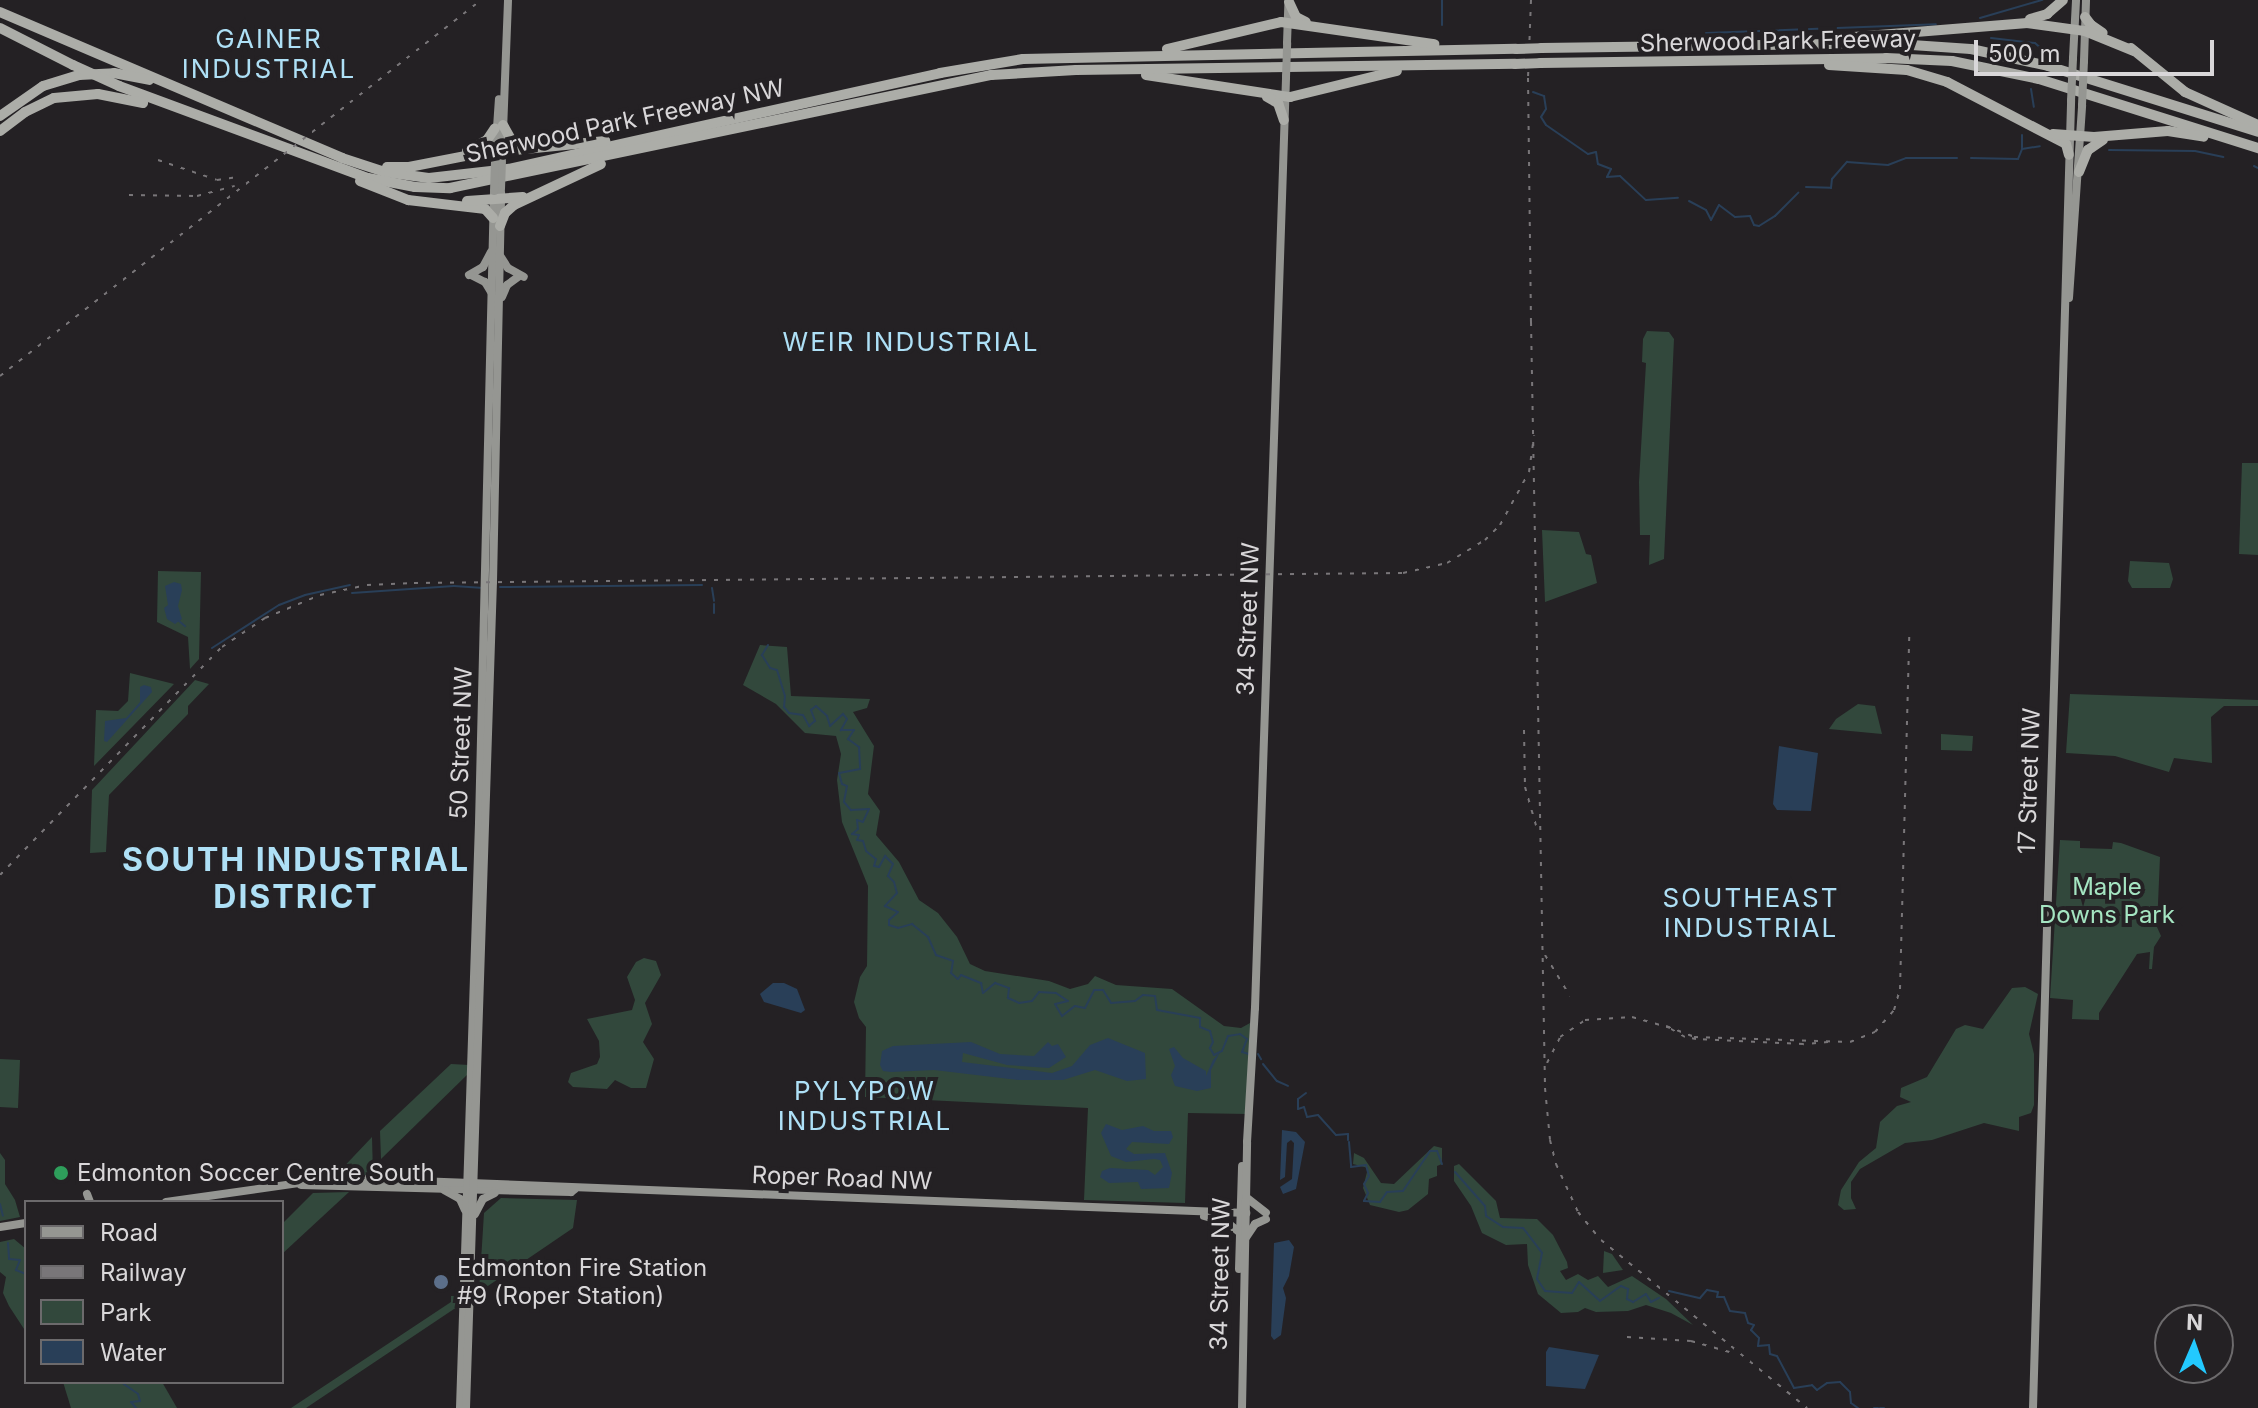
<!DOCTYPE html>
<html>
<head>
<meta charset="utf-8">
<style>
	body { margin:0 }
	#map { position:relative; width:2258px; height:1408px; overflow:hidden; background:#242124; font-family:Inter,sans-serif }
	div>[style] { position:absolute }
	.green>* { inset:0; background:#32483c }
	.water>* { inset:0; background:#293f58 }
	.stream>* { height:2px; margin:-1px; padding:0 1px; transform-origin:1px; border-radius:1px; background:#293f58 }
	.major>* { height:8px; margin:-4px; padding:0 4px; transform-origin:4px; border-radius:4px; background:#959692 }
	.highway>* { height:10px; margin:-5px; padding:0 5px; transform-origin:5px; border-radius:5px; background:#acada8 }
	.rail>* { height:2px; margin-top:-1px; transform-origin:0; background:repeating-linear-gradient(90deg,#797679 0 4px,transparent 0 12px) }
	.major-bridge>* { height:8px; margin:-4px; padding:0 4px; transform-origin:4px; border-radius:4px; background:#959692 }
	.highway-bridge>* { height:10px; margin:-5px; padding:0 5px; transform-origin:5px; border-radius:5px; background:#acada8 }
	.dots>* { width:22px; height:22px; translate:-50% -50%; box-sizing:border-box; border:4px solid #242124; border-radius:50% }
	span { translate:-50% -50%; white-space:nowrap; text-align:center; line-height:1.15; -webkit-text-stroke:8px #242124; paint-order:stroke }
	.street-label { font-size:24px; color:#d9d7d9 }
	.park-label { font-size:24px; color:#a5e5c2 }
	.poi-label { font-size:24px; color:#d9d7d9 }
	.left { translate:0 -50%; text-align:left }
	.neighbourhood-label { font-size:26px; color:#aee0f6; letter-spacing:2px }
	.district-label { font-size:32px; color:#aee0f6; font-weight:700; letter-spacing:2px }
	.legend { position:absolute; left:24px; top:1200px; width:260px; height:184px; box-sizing:border-box; background:#242124; border:2px solid #6c6a6c; margin:0; padding:10px 14px; list-style:none; font-size:24px; color:#d9d7d9 }
	.legend li { display:flex; align-items:center; gap:16px; height:40px }
	.legend b { width:40px; border:2px solid #6c6a6c }
	.north { position:absolute; left:2154px; top:1304px; width:80px; height:80px; box-sizing:border-box; background:#242124; border:2px solid #6c6a6c; border-radius:50%; rotate:2deg; font-size:22px; font-weight:700; line-height:32px; text-align:center; color:#d9d7d9 }
	.north::after { content:''; display:block; margin:auto; width:28px; height:36px; background:#23c9fe; clip-path:polygon(50% 0,100% 100%,50% 72%,0 100%) }
	.scale { position:absolute; left:1974px; top:40px; width:240px; height:36px; box-sizing:border-box; border:4px solid #d9d7d9; border-top:0; padding-left:10px; font-size:24px; line-height:28px; white-space:nowrap; color:#d9d7d9; -webkit-text-stroke:6px #242124; paint-order:stroke }
</style>
</head>
<body>
<div id="map">
	<div class="green">
		<i style="clip-path:polygon(1647px 331px,1669px 332px,1674px 339px,1664px 559px,1649px 565px,1650px 535px,1640px 535px,1639px 482px,1646px 363px,1642px 362px,1643px 339px)"></i>
		<i style="clip-path:polygon(2242px 463px,2258px 463px,2258px 555px,2239px 554px)"></i>
		<i style="clip-path:polygon(1542px 530px,1579px 532px,1586px 554px,1591px 555px,1597px 583px,1545px 602px)"></i>
		<i style="clip-path:polygon(2130px 561px,2169px 563px,2173px 579px,2170px 588px,2132px 588px,2128px 581px)"></i>
		<i style="clip-path:polygon(158px 571px,201px 572px,199px 659px,190px 669px,188px 637px,157px 622px)"></i>
		<i style="clip-path:polygon(760px 645px,787px 647px,791px 696px,870px 699px,867px 708px,853px 712px,874px 746px,868px 794px,880px 811px,876px 835px,899px 862px,919px 900px,938px 913px,957px 937px,970px 964px,985px 971px,1049px 981px,1070px 989px,1088px 984px,1095px 976px,1116px 985px,1172px 989px,1224px 1026px,1241px 1028px,1250px 1023px,1248px 1114px,1188px 1113px,1185px 1203px,1084px 1200px,1088px 1108px,865px 1097px,866px 1027px,859px 1018px,854px 1002px,860px 977px,867px 966px,868px 886px,842px 822px,837px 780px,841px 754px,836px 736px,805px 733px,776px 704px,743px 685px)"></i>
		<i style="clip-path:polygon(130px 673px,174px 684px,94px 766px,96px 710px,118px 711px,128px 701px)"></i>
		<i style="clip-path:polygon(195px 680px,209px 684px,188px 706px,188px 714px,109px 795px,106px 852px,90px 853px,92px 790px)"></i>
		<i style="clip-path:polygon(2070px 694px,2258px 700px,2258px 706px,2224px 706px,2211px 717px,2212px 763px,2174px 758px,2169px 772px,2115px 756px,2066px 753px)"></i>
		<i style="clip-path:polygon(1858px 704px,1875px 706px,1882px 734px,1829px 729px,1836px 719px)"></i>
		<i style="clip-path:polygon(1941px 734px,1973px 736px,1972px 751px,1941px 750px)"></i>
		<i style="clip-path:polygon(2060px 840px,2080px 841px,2080px 848px,2112px 849px,2113px 842px,2121px 843px,2160px 857px,2157px 927px,2161px 936px,2154px 947px,2152px 969px,2149px 969px,2150px 952px,2137px 954px,2099px 1013px,2099px 1020px,2072px 1019px,2073px 1000px,2050px 998px)"></i>
		<i style="clip-path:polygon(644px 958px,656px 961px,661px 975px,645px 1003px,652px 1024px,643px 1042px,654px 1059px,646px 1088px,631px 1088px,615px 1080px,607px 1089px,573px 1087px,568px 1082px,571px 1073px,597px 1064px,600px 1057px,599px 1041px,587px 1019px,632px 1010px,635px 1000px,627px 977px,636px 962px)"></i>
		<i style="clip-path:polygon(2025px 987px,2038px 994px,2029px 1034px,2034px 1054px,2034px 1105px,2031px 1113px,2019px 1117px,2019px 1131px,1984px 1123px,1932px 1140px,1905px 1143px,1860px 1169px,1851px 1182px,1851px 1198px,1856px 1209px,1844px 1210px,1838px 1205px,1841px 1190px,1859px 1162px,1876px 1148px,1880px 1122px,1897px 1106px,1911px 1102px,1900px 1097px,1901px 1088px,1927px 1077px,1956px 1029px,1965px 1025px,1983px 1029px,2012px 988px)"></i>
		<i style="clip-path:polygon(0 1059px,20px 1060px,18px 1108px,0 1107px)"></i>
		<i style="clip-path:polygon(451px 1064px,469px 1065px,469px 1073px,381px 1159px,380px 1131px)"></i>
		<i style="clip-path:polygon(372px 1137px,373px 1175px,336px 1175px)"></i>
		<i style="clip-path:polygon(1434px 1146px,1442px 1148px,1442px 1164px,1437px 1166px,1437px 1176px,1429px 1179px,1428px 1194px,1408px 1210px,1399px 1212px,1370px 1205px,1363px 1188px,1368px 1168px,1353px 1164px,1354px 1153px,1364px 1158px,1381px 1183px,1394px 1184px)"></i>
		<i style="clip-path:polygon(0 1153px,5px 1160px,5px 1184px,15px 1200px,20px 1217px,0 1221px)"></i>
		<i style="clip-path:polygon(1459px 1164px,1496px 1201px,1500px 1218px,1537px 1219px,1553px 1235px,1567px 1262px,1568px 1268px,1560px 1271px,1566px 1280px,1578px 1274px,1588px 1280px,1598px 1276px,1608px 1287px,1632px 1276px,1666px 1299px,1693px 1325px,1671px 1313px,1646px 1305px,1628px 1311px,1596px 1312px,1585px 1308px,1578px 1312px,1561px 1313px,1538px 1294px,1528px 1265px,1527px 1244px,1506px 1245px,1482px 1233px,1471px 1206px,1454px 1181px,1454px 1166px)"></i>
		<i style="clip-path:polygon(349px 1192px,282px 1254px,282px 1224px,313px 1193px)"></i>
		<i style="clip-path:polygon(501px 1198px,577px 1200px,573px 1228px,479px 1292px,484px 1213px)"></i>
		<i style="clip-path:polygon(14px 1239px,26px 1249px,26px 1332px,9px 1306px,3px 1293px,6px 1277px,0 1272px,0 1242px)"></i>
		<i style="clip-path:polygon(1604px 1251px,1612px 1254px,1623px 1270px,1603px 1273px)"></i>
		<i style="clip-path:polygon(451px 1296px,457px 1296px,457px 1307px,306px 1408px,291px 1408px,451px 1302px)"></i>
		<i style="clip-path:polygon(63px 1382px,162px 1382px,177px 1408px,71px 1408px)"></i>
	</div>
	<div class="water">
		<i style="clip-path:polygon(174px 582px,181px 584px,182px 590px,178px 606px,182px 619px,175px 624px,167px 619px,164px 608px,168px 605px,165px 586px)"></i>
		<i style="clip-path:polygon(144px 685px,151px 687px,152px 692px,107px 742px,104px 741px,105px 721px,126px 718px,140px 702px,140px 687px)"></i>
		<i style="clip-path:polygon(1779px 746px,1818px 753px,1811px 811px,1777px 810px,1773px 804px)"></i>
		<i style="clip-path:polygon(773px 983px,784px 983px,797px 989px,805px 1010px,801px 1013px,764px 1002px,760px 994px)"></i>
		<i style="clip-path:polygon(1108px 1038px,1145px 1053px,1146px 1079px,1127px 1081px,1095px 1070px,1063px 1080px,1019px 1080px,934px 1070px,891px 1072px,883px 1071px,880px 1065px,882px 1051px,893px 1046px,971px 1042px,1000px 1054px,1034px 1056px,1048px 1042px,1052px 1046px,1058px 1044px,1066px 1057px,1049px 1068px,1007px 1065px,963px 1053px,962px 1062px,1052px 1073px,1072px 1066px,1090px 1045px)"></i>
		<i style="clip-path:polygon(1174px 1047px,1183px 1058px,1206px 1071px,1206px 1076px,1213px 1060px,1220px 1052px,1211px 1070px,1211px 1088px,1197px 1091px,1175px 1086px,1171px 1075px,1175px 1066px,1169px 1049px)"></i>
		<i style="clip-path:polygon(1106px 1124px,1122px 1130px,1143px 1126px,1154px 1131px,1171px 1131px,1173px 1137px,1169px 1144px,1132px 1142px,1126px 1149px,1134px 1154px,1165px 1153px,1172px 1173px,1169px 1188px,1141px 1189px,1138px 1182px,1109px 1183px,1100px 1177px,1102px 1171px,1110px 1168px,1148px 1170px,1155px 1175px,1163px 1167px,1160px 1160px,1154px 1159px,1126px 1162px,1111px 1156px,1101px 1133px)"></i>
		<i style="clip-path:polygon(1282px 1130px,1296px 1132px,1305px 1142px,1296px 1189px,1283px 1194px,1280px 1187px,1292px 1179px,1294px 1143px,1291px 1140px,1287px 1143px,1285px 1177px,1280px 1180px)"></i>
		<i style="clip-path:polygon(1289px 1240px,1294px 1247px,1289px 1276px,1283px 1288px,1286px 1298px,1281px 1335px,1274px 1340px,1271px 1336px,1274px 1243px)"></i>
		<i style="clip-path:polygon(1549px 1347px,1599px 1355px,1585px 1389px,1546px 1386px,1546px 1352px)"></i>
	</div>
	<div class="stream">
		<i style="left:1442px;top:0;width:25px;rotate:90deg"></i>
		<i style="left:1980px;top:18px;width:65px;rotate:-16.2deg"></i>
		<i style="left:1706px;top:33px;width:230px;rotate:-2.2deg"></i>
		<i style="left:1991px;top:38px;width:44px;rotate:6.5deg"></i>
		<i style="left:2035px;top:43px;width:9px;rotate:41deg"></i>
		<i style="left:2031px;top:89px;width:18px;rotate:81deg"></i>
		<i style="left:1533px;top:92px;width:12px;rotate:20deg"></i>
		<i style="left:1544px;top:96px;width:13px;rotate:81deg"></i>
		<i style="left:1546px;top:109px;width:9px;rotate:122deg"></i>
		<i style="left:1541px;top:117px;width:9px;rotate:58deg"></i>
		<i style="left:1546px;top:125px;width:51px;rotate:34.6deg"></i>
		<i style="left:1588px;top:154px;width:8px;rotate:-14deg"></i>
		<i style="left:1596px;top:152px;width:12px;rotate:81deg"></i>
		<i style="left:1598px;top:164px;width:14px;rotate:21deg"></i>
		<i style="left:1611px;top:169px;width:9px;rotate:117deg"></i>
		<i style="left:1607px;top:177px;width:13px;rotate:-4deg"></i>
		<i style="left:1620px;top:176px;width:35px;rotate:43deg"></i>
		<i style="left:1646px;top:200px;width:32px;rotate:-4deg"></i>
		<i style="left:2022px;top:149px;width:14px;rotate:-90deg"></i>
		<i style="left:2109px;top:150px;width:86px;rotate:0.7deg"></i>
		<i style="left:2195px;top:151px;width:29px;rotate:12deg"></i>
		<i style="left:1971px;top:158px;width:47px;rotate:1.2deg"></i>
		<i style="left:2018px;top:159px;width:11px;rotate:-68deg"></i>
		<i style="left:2022px;top:149px;width:18px;rotate:-9deg"></i>
		<i style="left:2254px;top:166px;width:4px;rotate:27deg"></i>
		<i style="left:1806px;top:187px;width:25px;rotate:2deg"></i>
		<i style="left:1831px;top:188px;width:9px;rotate:-84deg"></i>
		<i style="left:1832px;top:179px;width:23px;rotate:-49deg"></i>
		<i style="left:1847px;top:162px;width:41px;rotate:4.2deg"></i>
		<i style="left:1888px;top:165px;width:19px;rotate:-21deg"></i>
		<i style="left:1906px;top:158px;width:51px"></i>
		<i style="left:1689px;top:201px;width:19px;rotate:28deg"></i>
		<i style="left:1706px;top:210px;width:11px;rotate:63deg"></i>
		<i style="left:1711px;top:220px;width:17px;rotate:-62deg"></i>
		<i style="left:1719px;top:205px;width:20px;rotate:37deg"></i>
		<i style="left:1735px;top:217px;width:15px;rotate:-4deg"></i>
		<i style="left:1750px;top:216px;width:10px;rotate:66deg"></i>
		<i style="left:1754px;top:225px;width:5px;rotate:11deg"></i>
		<i style="left:1759px;top:226px;width:19px;rotate:-32deg"></i>
		<i style="left:1775px;top:216px;width:33px;rotate:-45deg"></i>
		<i style="left:500px;top:587px;width:202px;rotate:-0.6deg"></i>
		<i style="left:712px;top:588px;width:13px;rotate:81deg"></i>
		<i style="left:352px;top:593px;width:102px;rotate:-3.9deg"></i>
		<i style="left:454px;top:586px;width:26px;rotate:4deg"></i>
		<i style="left:714px;top:613px;width:9px;rotate:-90deg"></i>
		<i style="left:179px;top:621px;width:8px;rotate:40deg"></i>
		<i style="left:768px;top:645px;width:12px;rotate:121deg"></i>
		<i style="left:762px;top:655px;width:15px;rotate:58deg"></i>
		<i style="left:770px;top:668px;width:7px;rotate:16deg"></i>
		<i style="left:777px;top:670px;width:27px;rotate:73deg"></i>
		<i style="left:785px;top:696px;width:11px;rotate:95deg"></i>
		<i style="left:784px;top:707px;width:8px;rotate:50deg"></i>
		<i style="left:789px;top:713px;width:14px;rotate:8deg"></i>
		<i style="left:803px;top:715px;width:13px;rotate:61deg"></i>
		<i style="left:809px;top:726px;width:8px;rotate:-40deg"></i>
		<i style="left:815px;top:721px;width:12px;rotate:-110deg"></i>
		<i style="left:811px;top:710px;width:6px;rotate:-39deg"></i>
		<i style="left:816px;top:706px;width:15px;rotate:42deg"></i>
		<i style="left:827px;top:716px;width:10px;rotate:73deg"></i>
		<i style="left:830px;top:726px;width:18px;rotate:-43deg"></i>
		<i style="left:843px;top:714px;width:6px;rotate:51deg"></i>
		<i style="left:847px;top:719px;width:13px;rotate:119deg"></i>
		<i style="left:841px;top:730px;width:13px"></i>
		<i style="left:854px;top:730px;width:11px;rotate:124deg"></i>
		<i style="left:848px;top:739px;width:14px;rotate:36deg"></i>
		<i style="left:859px;top:747px;width:22px;rotate:87deg"></i>
		<i style="left:860px;top:769px;width:21px;rotate:169deg"></i>
		<i style="left:839px;top:773px;width:11px;rotate:75deg"></i>
		<i style="left:842px;top:784px;width:5px;rotate:22deg"></i>
		<i style="left:847px;top:786px;width:16px;rotate:101deg"></i>
		<i style="left:844px;top:802px;width:11px;rotate:49deg"></i>
		<i style="left:851px;top:810px;width:18px;rotate:-3deg"></i>
		<i style="left:869px;top:809px;width:14px;rotate:115deg"></i>
		<i style="left:863px;top:822px;width:6px;rotate:-162deg"></i>
		<i style="left:857px;top:820px;width:9px;rotate:84deg"></i>
		<i style="left:858px;top:829px;width:8px;rotate:140deg"></i>
		<i style="left:852px;top:834px;width:7px;rotate:8deg"></i>
		<i style="left:859px;top:835px;width:5px;rotate:112deg"></i>
		<i style="left:857px;top:840px;width:6px;rotate:9deg"></i>
		<i style="left:863px;top:841px;width:10px;rotate:73deg"></i>
		<i style="left:866px;top:851px;width:13px;rotate:39deg"></i>
		<i style="left:876px;top:859px;width:7px;rotate:106deg"></i>
		<i style="left:874px;top:866px;width:5px;rotate:11deg"></i>
		<i style="left:879px;top:867px;width:13px;rotate:-61deg"></i>
		<i style="left:885px;top:856px;width:11px;rotate:45deg"></i>
		<i style="left:893px;top:864px;width:13px;rotate:113deg"></i>
		<i style="left:888px;top:876px;width:8px;rotate:45deg"></i>
		<i style="left:894px;top:882px;width:11px;rotate:75deg"></i>
		<i style="left:897px;top:893px;width:18px;rotate:133deg"></i>
		<i style="left:885px;top:906px;width:14px;rotate:25deg"></i>
		<i style="left:898px;top:912px;width:12px;rotate:138deg"></i>
		<i style="left:889px;top:920px;width:5px;rotate:90deg"></i>
		<i style="left:889px;top:925px;width:9px;rotate:18deg"></i>
		<i style="left:898px;top:928px;width:15px;rotate:-16deg"></i>
		<i style="left:912px;top:924px;width:21px;rotate:39deg"></i>
		<i style="left:928px;top:937px;width:20px;rotate:66deg"></i>
		<i style="left:936px;top:955px;width:18px;rotate:19deg"></i>
		<i style="left:953px;top:961px;width:12px;rotate:99deg"></i>
		<i style="left:951px;top:973px;width:9px;rotate:41deg"></i>
		<i style="left:958px;top:979px;width:5px;rotate:-53deg"></i>
		<i style="left:961px;top:975px;width:22px;rotate:22deg"></i>
		<i style="left:981px;top:983px;width:10px;rotate:79deg"></i>
		<i style="left:983px;top:993px;width:16px;rotate:-40deg"></i>
		<i style="left:995px;top:983px;width:15px;rotate:20deg"></i>
		<i style="left:1009px;top:988px;width:10px;rotate:96deg"></i>
		<i style="left:1008px;top:998px;width:12px;rotate:24deg"></i>
		<i style="left:1019px;top:1003px;width:13px;rotate:-9deg"></i>
		<i style="left:1032px;top:1001px;width:11px;rotate:-52deg"></i>
		<i style="left:1039px;top:992px;width:17px;rotate:3deg"></i>
		<i style="left:1056px;top:993px;width:14px;rotate:34deg"></i>
		<i style="left:1068px;top:1001px;width:13px;rotate:167deg"></i>
		<i style="left:1055px;top:1004px;width:14px;rotate:60deg"></i>
		<i style="left:1062px;top:1016px;width:16px;rotate:-38deg"></i>
		<i style="left:1075px;top:1006px;width:10px;rotate:11deg"></i>
		<i style="left:1085px;top:1008px;width:20px;rotate:-63deg"></i>
		<i style="left:1094px;top:990px;width:9px"></i>
		<i style="left:1103px;top:990px;width:15px;rotate:58deg"></i>
		<i style="left:1111px;top:1003px;width:24px;rotate:-5deg"></i>
		<i style="left:1135px;top:1001px;width:10px;rotate:-37deg"></i>
		<i style="left:1143px;top:995px;width:12px;rotate:5deg"></i>
		<i style="left:1155px;top:996px;width:14px;rotate:82deg"></i>
		<i style="left:1157px;top:1010px;width:44px;rotate:10.5deg"></i>
		<i style="left:1200px;top:1018px;width:9px;rotate:90deg"></i>
		<i style="left:1200px;top:1027px;width:11px;rotate:22deg"></i>
		<i style="left:1210px;top:1031px;width:11px;rotate:75deg"></i>
		<i style="left:1213px;top:1042px;width:7px;rotate:117deg"></i>
		<i style="left:1210px;top:1048px;width:8px;rotate:60deg"></i>
		<i style="left:1214px;top:1055px;width:9px;rotate:-27deg"></i>
		<i style="left:1222px;top:1051px;width:16px;rotate:-68deg"></i>
		<i style="left:1228px;top:1036px;width:12px;rotate:-9deg"></i>
		<i style="left:1240px;top:1034px;width:9px;rotate:36deg"></i>
		<i style="left:1247px;top:1039px;width:14px;rotate:111deg"></i>
		<i style="left:1242px;top:1052px;width:7px;rotate:16deg"></i>
		<i style="left:212px;top:648px;width:80px;rotate:-32.7deg"></i>
		<i style="left:279px;top:605px;width:28px;rotate:-21deg"></i>
		<i style="left:305px;top:595px;width:46px;rotate:-12.5deg"></i>
		<i style="left:1258px;top:1054px;width:6px;rotate:59deg"></i>
		<i style="left:1263px;top:1064px;width:22px;rotate:51deg"></i>
		<i style="left:1277px;top:1081px;width:12px;rotate:24deg"></i>
		<i style="left:1306px;top:1093px;width:10px;rotate:143deg"></i>
		<i style="left:1298px;top:1099px;width:10px;rotate:90deg"></i>
		<i style="left:1298px;top:1109px;width:6px;rotate:-18deg"></i>
		<i style="left:1304px;top:1107px;width:10px;rotate:73deg"></i>
		<i style="left:1307px;top:1117px;width:11px;rotate:-10deg"></i>
		<i style="left:1318px;top:1115px;width:27px;rotate:48deg"></i>
		<i style="left:1336px;top:1135px;width:12px;rotate:-5deg"></i>
		<i style="left:1348px;top:1134px;width:6px;rotate:90deg"></i>
		<i style="left:1349px;top:1142px;width:25px;rotate:85deg"></i>
		<i style="left:1351px;top:1167px;width:15px;rotate:-8deg"></i>
		<i style="left:1366px;top:1165px;width:11px;rotate:75deg"></i>
		<i style="left:1369px;top:1176px;width:9px;rotate:122deg"></i>
		<i style="left:1364px;top:1184px;width:10px;rotate:66deg"></i>
		<i style="left:1368px;top:1193px;width:9px;rotate:117deg"></i>
		<i style="left:1364px;top:1201px;width:16px;rotate:4deg"></i>
		<i style="left:1380px;top:1202px;width:12px;rotate:-55deg"></i>
		<i style="left:1387px;top:1192px;width:16px;rotate:-4deg"></i>
		<i style="left:1403px;top:1191px;width:48px;rotate:-56deg"></i>
		<i style="left:1430px;top:1151px;width:7px"></i>
		<i style="left:1437px;top:1151px;width:14px;rotate:69deg"></i>
		<i style="left:1455px;top:1172px;width:45px;rotate:48.6deg"></i>
		<i style="left:1485px;top:1206px;width:10px;rotate:84deg"></i>
		<i style="left:1486px;top:1216px;width:20px;rotate:33deg"></i>
		<i style="left:1503px;top:1227px;width:20px;rotate:3deg"></i>
		<i style="left:1523px;top:1228px;width:6px;rotate:51deg"></i>
		<i style="left:1527px;top:1233px;width:25px;rotate:53deg"></i>
		<i style="left:1542px;top:1253px;width:26px;rotate:101deg"></i>
		<i style="left:1537px;top:1279px;width:14px;rotate:56deg"></i>
		<i style="left:1545px;top:1291px;width:27px;rotate:4deg"></i>
		<i style="left:1572px;top:1293px;width:13px;rotate:-58deg"></i>
		<i style="left:1579px;top:1282px;width:28px;rotate:42deg"></i>
		<i style="left:1600px;top:1301px;width:26px;rotate:-36deg"></i>
		<i style="left:1621px;top:1286px;width:8px;rotate:23deg"></i>
		<i style="left:1628px;top:1289px;width:10px;rotate:96deg"></i>
		<i style="left:1627px;top:1299px;width:7px;rotate:27deg"></i>
		<i style="left:1633px;top:1302px;width:15px;rotate:-32deg"></i>
		<i style="left:1646px;top:1294px;width:9px;rotate:58deg"></i>
		<i style="left:1651px;top:1302px;width:9px;rotate:-27deg"></i>
		<i style="left:0;top:1204px;width:12px;rotate:76deg"></i>
		<i style="left:8px;top:1243px;width:16px;rotate:86deg"></i>
		<i style="left:9px;top:1259px;width:11px;rotate:5deg"></i>
		<i style="left:20px;top:1260px;width:11px;rotate:112deg"></i>
		<i style="left:16px;top:1270px;width:11px;rotate:22deg"></i>
		<i style="left:1669px;top:1291px;width:32px;rotate:13deg"></i>
		<i style="left:1700px;top:1298px;width:11px;rotate:-49deg"></i>
		<i style="left:1707px;top:1290px;width:11px;rotate:10deg"></i>
		<i style="left:1718px;top:1292px;width:5px;rotate:101deg"></i>
		<i style="left:1717px;top:1297px;width:7px"></i>
		<i style="left:1724px;top:1297px;width:15px;rotate:67deg"></i>
		<i style="left:1730px;top:1311px;width:15px;rotate:8deg"></i>
		<i style="left:1745px;top:1313px;width:10px;rotate:73deg"></i>
		<i style="left:1748px;top:1323px;width:6px;rotate:18deg"></i>
		<i style="left:1754px;top:1325px;width:6px;rotate:121deg"></i>
		<i style="left:1751px;top:1330px;width:11px;rotate:45deg"></i>
		<i style="left:1759px;top:1338px;width:8px;rotate:97deg"></i>
		<i style="left:1758px;top:1346px;width:11px;rotate:-5deg"></i>
		<i style="left:1769px;top:1345px;width:9px;rotate:84deg"></i>
		<i style="left:1770px;top:1354px;width:7px;rotate:16deg"></i>
		<i style="left:1777px;top:1356px;width:36px;rotate:62deg"></i>
		<i style="left:1794px;top:1388px;width:18px;rotate:-9deg"></i>
		<i style="left:1812px;top:1385px;width:7px;rotate:45deg"></i>
		<i style="left:1817px;top:1390px;width:12px;rotate:-35deg"></i>
		<i style="left:1827px;top:1383px;width:13px;rotate:-4deg"></i>
		<i style="left:1840px;top:1382px;width:14px;rotate:45deg"></i>
		<i style="left:1850px;top:1392px;width:11px;rotate:85deg"></i>
		<i style="left:1851px;top:1403px;width:9px;rotate:36deg"></i>
		<i style="left:121px;top:1382px;width:21px;rotate:35deg"></i>
		<i style="left:138px;top:1394px;width:7px;rotate:74deg"></i>
		<i style="left:140px;top:1401px;width:9px;rotate:174deg"></i>
		<i style="left:131px;top:1402px;width:8px;rotate:50deg"></i>
		<i style="left:1874px;top:1408px;width:4px"></i>
		<i style="left:1880px;top:1408px;width:4px"></i>
	</div>
	<div class="major">
		<i style="left:1287px;top:43px;width:38px;rotate:-88deg"></i>
		<i style="left:2073px;top:58px;width:58px;rotate:-87deg"></i>
		<i style="left:2084px;top:61px;width:61px;rotate:-88.1deg"></i>
		<i style="left:495px;top:157px;width:58px;rotate:-86.1deg"></i>
		<i style="left:502px;top:157px;width:157px;rotate:-87.8deg"></i>
		<i style="left:501px;top:257px;width:13px;rotate:58deg"></i>
		<i style="left:508px;top:268px;width:18px;rotate:29deg"></i>
		<i style="left:469px;top:275px;width:16px;rotate:-30deg"></i>
		<i style="left:483px;top:267px;width:17px;rotate:-62deg"></i>
		<i style="left:471px;top:275px;width:16px;rotate:27deg"></i>
		<i style="left:485px;top:282px;width:12px;rotate:59deg"></i>
		<i style="left:502px;top:297px;width:13px;rotate:-67deg"></i>
		<i style="left:507px;top:285px;width:14px;rotate:-36deg"></i>
		<i style="left:2069px;top:298px;width:193px;rotate:-86.1deg"></i>
		<i style="left:301px;top:1185px;width:270px;rotate:1.5deg"></i>
		<i style="left:571px;top:1192px;width:5px;rotate:-37deg"></i>
		<i style="left:444px;top:1190px;width:18px;rotate:29deg"></i>
		<i style="left:460px;top:1199px;width:12px;rotate:66deg"></i>
		<i style="left:87px;top:1194px;width:9px;rotate:69deg"></i>
		<i style="left:1247px;top:1198px;width:24px;rotate:38deg"></i>
		<i style="left:166px;top:1202px;width:141px;rotate:-8.1deg"></i>
		<i style="left:306px;top:1182px;width:59px;rotate:-2.9deg"></i>
		<i style="left:365px;top:1179px;width:882px;rotate:2.21deg"></i>
		<i style="left:475px;top:1214px;width:17px;rotate:-62deg"></i>
		<i style="left:483px;top:1199px;width:13px;rotate:-27deg"></i>
		<i style="left:1204px;top:1216px;width:25px;rotate:16deg"></i>
		<i style="left:1228px;top:1223px;width:14px;rotate:39deg"></i>
		<i style="left:0;top:1227px;width:26px;rotate:-9deg"></i>
		<i style="left:1245px;top:1239px;width:18px;rotate:-56deg"></i>
		<i style="left:1255px;top:1224px;width:12px;rotate:-24deg"></i>
		<i style="left:1239px;top:1269px;width:103px;rotate:-88.3deg"></i>
		<i style="left:460px;top:1408px;width:585px;rotate:-88.14deg"></i>
		<i style="left:479px;top:823px;width:630px;rotate:-88.64deg"></i>
		<i style="left:466px;top:1408px;width:826px;rotate:-88.13deg"></i>
		<i style="left:493px;top:582px;width:389px;rotate:-88.8deg"></i>
		<i style="left:1242px;top:1408px;width:266px;rotate:-88.9deg"></i>
		<i style="left:1247px;top:1142px;width:134px;rotate:-86.6deg"></i>
		<i style="left:1255px;top:1008px;width:932px;rotate:-88.09deg"></i>
		<i style="left:2033px;top:1408px;width:1308px;rotate:-88.33deg"></i>
	</div>
	<div class="highway">
		<i style="left:1289px;top:2px;width:17px;rotate:65deg"></i>
		<i style="left:1296px;top:17px;width:11px;rotate:27deg"></i>
		<i style="left:0;top:12px;width:372px;rotate:23.1deg"></i>
		<i style="left:342px;top:158px;width:45px;rotate:18deg"></i>
		<i style="left:385px;top:172px;width:44px;rotate:7.8deg"></i>
		<i style="left:429px;top:178px;width:80px;rotate:-6.5deg"></i>
		<i style="left:508px;top:169px;width:443px;rotate:-12.5deg"></i>
		<i style="left:940px;top:73px;width:84px;rotate:-9.6deg"></i>
		<i style="left:1023px;top:59px;width:493px;rotate:-1.2deg"></i>
		<i style="left:2085px;top:17px;width:10px;rotate:53deg"></i>
		<i style="left:2091px;top:25px;width:14px;rotate:34deg"></i>
		<i style="left:2030px;top:19px;width:18px;rotate:-16deg"></i>
		<i style="left:2047px;top:14px;width:21px;rotate:-41deg"></i>
		<i style="left:0;top:28px;width:82px;rotate:26.9deg"></i>
		<i style="left:1854px;top:37px;width:174px;rotate:-4.6deg"></i>
		<i style="left:2027px;top:23px;width:59px;rotate:7.9deg"></i>
		<i style="left:2085px;top:31px;width:53px;rotate:22.2deg"></i>
		<i style="left:1541px;top:48px;width:341px;rotate:-0.8deg"></i>
		<i style="left:1882px;top:43px;width:89px;rotate:3.9deg"></i>
		<i style="left:1971px;top:49px;width:79px;rotate:12.4deg"></i>
		<i style="left:2048px;top:66px;width:220px;rotate:17.4deg"></i>
		<i style="left:2131px;top:48px;width:70px;rotate:39.2deg"></i>
		<i style="left:2185px;top:92px;width:80px;rotate:24.3deg"></i>
		<i style="left:1167px;top:49px;width:117px;rotate:-13.3deg"></i>
		<i style="left:1281px;top:22px;width:155px;rotate:8.2deg"></i>
		<i style="left:1540px;top:63px;width:346px;rotate:-0.8deg"></i>
		<i style="left:1886px;top:58px;width:66px;rotate:2.6deg"></i>
		<i style="left:1952px;top:61px;width:89px;rotate:11.7deg"></i>
		<i style="left:2039px;top:79px;width:230px;rotate:17.5deg"></i>
		<i style="left:1829px;top:65px;width:78px;rotate:3.7deg"></i>
		<i style="left:1907px;top:70px;width:42px;rotate:16.7deg"></i>
		<i style="left:1947px;top:82px;width:134px;rotate:27.5deg"></i>
		<i style="left:2066px;top:144px;width:11px;rotate:75deg"></i>
		<i style="left:1146px;top:75px;width:146px;rotate:8.7deg"></i>
		<i style="left:1290px;top:97px;width:110px;rotate:-13.7deg"></i>
		<i style="left:119px;top:86px;width:265px;rotate:20.3deg"></i>
		<i style="left:368px;top:178px;width:48px;rotate:10.8deg"></i>
		<i style="left:415px;top:187px;width:35px;rotate:2deg"></i>
		<i style="left:450px;top:188px;width:553px;rotate:-11.8deg"></i>
		<i style="left:991px;top:75px;width:85px;rotate:-3.4deg"></i>
		<i style="left:1076px;top:70px;width:439px;rotate:-0.8deg"></i>
		<i style="left:1267px;top:97px;width:13px;rotate:29deg"></i>
		<i style="left:1278px;top:103px;width:18px;rotate:71deg"></i>
		<i style="left:0;top:116px;width:52px;rotate:-34.9deg"></i>
		<i style="left:43px;top:86px;width:38px;rotate:-17deg"></i>
		<i style="left:79px;top:75px;width:35px;rotate:-3deg"></i>
		<i style="left:114px;top:73px;width:36px;rotate:11deg"></i>
		<i style="left:503px;top:125px;width:18px;rotate:61deg"></i>
		<i style="left:512px;top:141px;width:17px;rotate:25deg"></i>
		<i style="left:0;top:131px;width:31px;rotate:-37deg"></i>
		<i style="left:25px;top:112px;width:32px;rotate:-26deg"></i>
		<i style="left:54px;top:98px;width:44px;rotate:-5.2deg"></i>
		<i style="left:98px;top:94px;width:46px;rotate:11.3deg"></i>
		<i style="left:2053px;top:134px;width:41px;rotate:4.2deg"></i>
		<i style="left:2094px;top:137px;width:74px;rotate:-4.6deg"></i>
		<i style="left:2168px;top:131px;width:36px;rotate:9deg"></i>
		<i style="left:467px;top:151px;width:23px;rotate:-29deg"></i>
		<i style="left:487px;top:140px;width:14px;rotate:-56deg"></i>
		<i style="left:387px;top:167px;width:22px"></i>
		<i style="left:409px;top:167px;width:67px;rotate:-11.1deg"></i>
		<i style="left:475px;top:154px;width:131px;rotate:-5.7deg"></i>
		<i style="left:2079px;top:172px;width:24px;rotate:-68deg"></i>
		<i style="left:2088px;top:150px;width:18px;rotate:-34deg"></i>
		<i style="left:360px;top:181px;width:52px;rotate:21.6deg"></i>
		<i style="left:408px;top:200px;width:78px;rotate:6.7deg"></i>
		<i style="left:485px;top:209px;width:12px;rotate:48deg"></i>
		<i style="left:467px;top:201px;width:56px;rotate:-4.1deg"></i>
		<i style="left:500px;top:226px;width:14px;rotate:-69deg"></i>
		<i style="left:505px;top:213px;width:12px;rotate:-42deg"></i>
		<i style="left:514px;top:205px;width:96px;rotate:-25.2deg"></i>
	</div>
	<div class="rail">
		<i style="left:1531px;top:0;width:78px;rotate:92.2deg"></i>
		<i style="left:1528px;top:78px;width:244px;rotate:89.3deg"></i>
		<i style="left:1531px;top:322px;width:766px;rotate:88.95deg"></i>
		<i style="left:1545px;top:1088px;width:52px;rotate:84.5deg"></i>
		<i style="left:1550px;top:1140px;width:25px;rotate:76deg"></i>
		<i style="left:1556px;top:1164px;width:53px;rotate:65.4deg"></i>
		<i style="left:1578px;top:1212px;width:36px;rotate:51deg"></i>
		<i style="left:1601px;top:1240px;width:266px;rotate:39.2deg"></i>
		<i style="left:158px;top:160px;width:62px;rotate:18.7deg"></i>
		<i style="left:217px;top:180px;width:21px;rotate:-8deg"></i>
		<i style="left:129px;top:195px;width:68px;rotate:0.8deg"></i>
		<i style="left:197px;top:196px;width:39px;rotate:-15deg"></i>
		<i style="left:0;top:376px;width:611px;rotate:-38.01deg"></i>
		<i style="left:1524px;top:730px;width:57px;rotate:89deg"></i>
		<i style="left:1525px;top:787px;width:40px;rotate:74deg"></i>
		<i style="left:0;top:875px;width:318px;rotate:-45.8deg"></i>
		<i style="left:222px;top:647px;width:52px;rotate:-34deg"></i>
		<i style="left:265px;top:618px;width:60px;rotate:-22.7deg"></i>
		<i style="left:320px;top:595px;width:48px;rotate:-12deg"></i>
		<i style="left:367px;top:585px;width:47px;rotate:-2.4deg"></i>
		<i style="left:414px;top:583px;width:989px;rotate:-0.58deg"></i>
		<i style="left:1403px;top:573px;width:45px;rotate:-12.8deg"></i>
		<i style="left:1447px;top:563px;width:44px;rotate:-31.2deg"></i>
		<i style="left:1485px;top:540px;width:21px;rotate:-45deg"></i>
		<i style="left:1500px;top:525px;width:60px;rotate:-61.3deg"></i>
		<i style="left:1529px;top:472px;width:37px;rotate:-82deg"></i>
		<i style="left:1545px;top:955px;width:48px;rotate:58.6deg"></i>
		<i style="left:1828px;top:1042px;width:25px;rotate:175deg"></i>
		<i style="left:1803px;top:1044px;width:107px;rotate:-177.3deg"></i>
		<i style="left:1696px;top:1039px;width:11px;rotate:-170deg"></i>
		<i style="left:1685px;top:1037px;width:22px;rotate:-150deg"></i>
		<i style="left:1666px;top:1026px;width:30px;rotate:21deg"></i>
		<i style="left:1694px;top:1037px;width:156px;rotate:1.8deg"></i>
		<i style="left:1850px;top:1042px;width:27px;rotate:-22deg"></i>
		<i style="left:1875px;top:1032px;width:29px;rotate:-49deg"></i>
		<i style="left:1894px;top:1010px;width:22px;rotate:-74deg"></i>
		<i style="left:1900px;top:989px;width:354px;rotate:-88.5deg"></i>
		<i style="left:1547px;top:1063px;width:29px;rotate:-63deg"></i>
		<i style="left:1560px;top:1037px;width:30px;rotate:-34deg"></i>
		<i style="left:1585px;top:1020px;width:47px;rotate:-3.7deg"></i>
		<i style="left:1632px;top:1017px;width:44px;rotate:15.9deg"></i>
		<i style="left:1627px;top:1337px;width:64px;rotate:3.6deg"></i>
		<i style="left:1691px;top:1341px;width:40px;rotate:16deg"></i>
	</div>
	<div class="major-bridge">
		<i style="left:1286px;top:77px;width:34px;rotate:-88deg"></i>
		<i style="left:2071px;top:101px;width:43px;rotate:-87.3deg"></i>
		<i style="left:2082px;top:105px;width:44px;rotate:-87.4deg"></i>
		<i style="left:501px;top:189px;width:28px;rotate:-88deg"></i>
		<i style="left:494px;top:191px;width:29px;rotate:-88deg"></i>
	</div>
	<div class="highway-bridge">
		<i style="left:1516px;top:49px;width:25px;rotate:-2deg"></i>
		<i style="left:1515px;top:64px;width:25px;rotate:-2deg"></i>
		<i style="left:73px;top:65px;width:51px;rotate:24.5deg"></i>
	</div>
	<div class="dots">
		<i style="left:61px;top:1173px;background:#2e9e5b"></i>
		<i style="left:441px;top:1282px;background:#5c6f8a"></i>
	</div>
	<div class="street-label">
		<span style="left:1778px;top:41px;rotate:-1deg">Sherwood Park Freeway</span>
		<span style="left:625px;top:121px;rotate:-12deg">Sherwood Park Freeway NW</span>
		<span style="left:1248px;top:619px;rotate:-88deg">34 Street NW</span>
		<span style="left:461px;top:743px;rotate:-88deg">50 Street NW</span>
		<span style="left:2029px;top:781px;rotate:-88deg">17 Street NW</span>
		<span style="left:842px;top:1178px;rotate:2deg">Roper Road NW</span>
		<span style="left:1220px;top:1274px;rotate:-89deg">34 Street NW</span>
	</div>
	<div class="park-label">
		<span style="left:2107px;top:901px">Maple<br>Downs Park</span>
	</div>
	<div class="poi-label">
		<span class="left" style="left:77px;top:1173px">Edmonton Soccer Centre South</span>
		<span class="left" style="left:457px;top:1282px">Edmonton Fire Station<br>#9 (Roper Station)</span>
	</div>
	<div class="neighbourhood-label">
		<span style="left:269px;top:54px">GAINER<br>INDUSTRIAL</span>
		<span style="left:911px;top:342px">WEIR INDUSTRIAL</span>
		<span style="left:1751px;top:913px">SOUTHEAST<br>INDUSTRIAL</span>
		<span style="left:865px;top:1106px">PYLYPOW<br>INDUSTRIAL</span>
	</div>
	<div class="district-label">
		<span style="left:296px;top:879px">SOUTH INDUSTRIAL<br>DISTRICT</span>
	</div>
	<ul class="legend">
	<li><b style="height:10px;background:#959692"></b>Road</li>
	<li><b style="height:10px;background:#797679"></b>Railway</li>
	<li><b style="height:22px;background:#32483c"></b>Park</li>
	<li><b style="height:22px;background:#293f58"></b>Water</li>
	</ul>
	<div class="north">N</div>
	<div class="scale">500 m</div>
</div>
</body>
</html>
